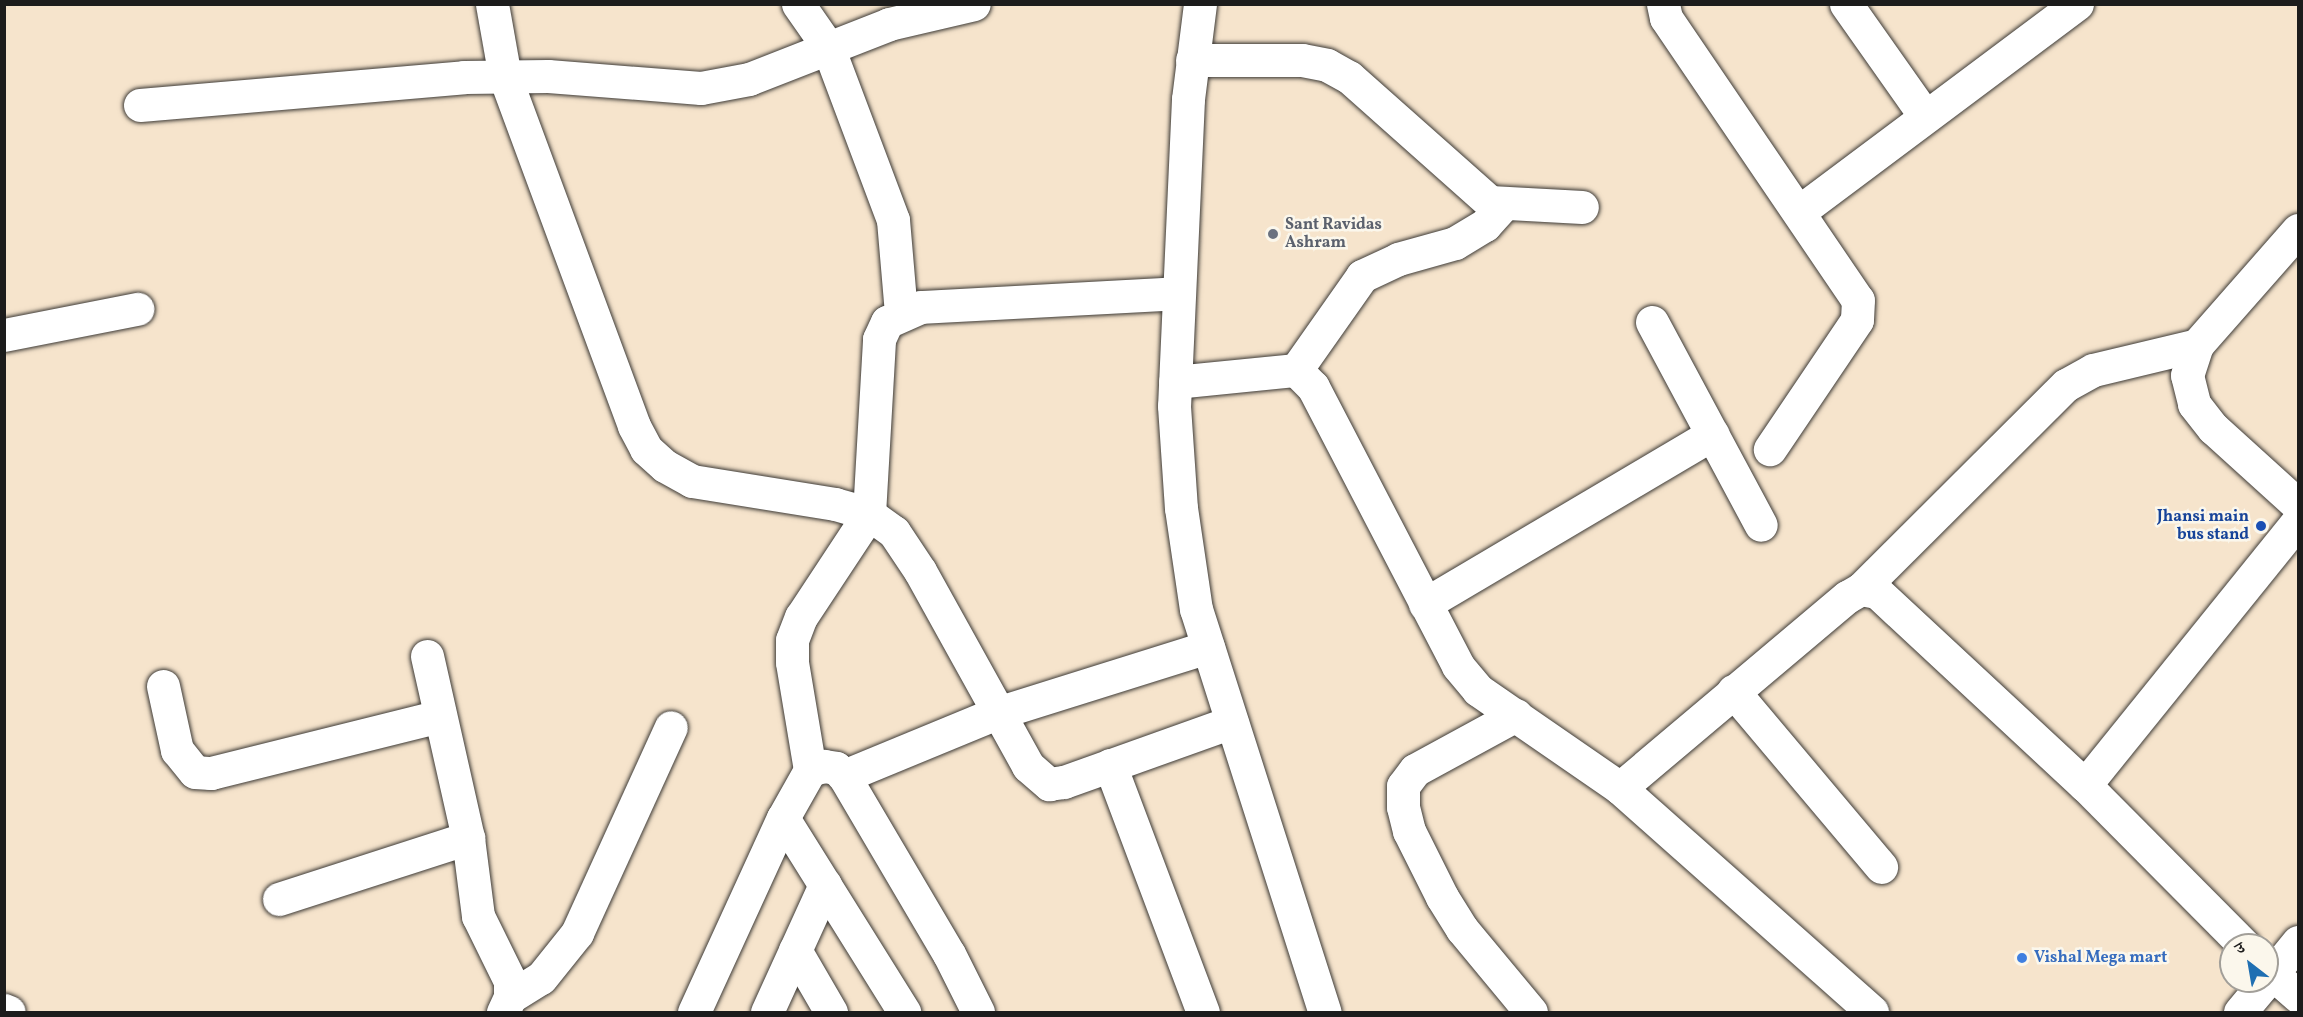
<!DOCTYPE html>
<html>
<head>
<meta charset="utf-8">
<style>
	body { margin:0 }
	#map { position:relative; width:2303px; height:1017px; overflow:hidden; background:#f6e4cc; font-family:Vollkorn,"Noto Serif Devanagari",serif }
	div>[style] { position:absolute }
	.roads { filter:drop-shadow(0 0 2px #3d3a36) drop-shadow(0 0 2px #3d3a36) }
	.minor>* { height:33px; margin:-16.5px; padding:0 16.5px; transform-origin:16.5px; border-radius:16.5px; background:#fff }
	.major>* { height:33px; margin:-16.5px; padding:0 16.5px; transform-origin:16.5px; border-radius:16.5px; background:#fff }
	.dots>* { width:16px; height:16px; translate:-50% -50%; box-sizing:border-box; border:3px solid #fbf7ec; border-radius:50% }
	span { translate:-50% -50%; white-space:nowrap; text-align:center; line-height:1.15; -webkit-text-stroke:5px #fbf7ec; paint-order:stroke }
	.worship-label { font-size:16px; color:#5b616d; font-weight:700 }
	.left { translate:0 -50%; text-align:left }
	.transit-label { font-size:16px; color:#164399; font-weight:700 }
	.right { translate:-100% -50%; text-align:right }
	.shop-label { font-size:16px; color:#366cbe; font-weight:700 }
	.frame { position:absolute; inset:0; border:6px solid #1c1c1c; pointer-events:none }
	.north { position:absolute; left:2219px; top:933px; width:60px; height:60px; box-sizing:border-box; background:#fbf7ec; border:2px solid #a29f99; border-radius:50%; rotate:329deg; font-size:16px; font-weight:700; line-height:24px; text-align:center; color:#1c1c1c }
	.north::after { content:''; display:block; margin:auto; width:21px; height:27px; background:#1f6fb2; clip-path:polygon(50% 0,100% 100%,50% 72%,0 100%) }
</style>
</head>
<body>
<div id="map">
	<div class="roads">
		<div class="minor">
			<i style="left:492px;top:4px;width:74px;rotate:79.9deg"></i>
			<i style="left:505px;top:77px;width:372px;rotate:69.7deg"></i>
			<i style="left:634px;top:426px;width:26px;rotate:62deg"></i>
			<i style="left:646px;top:449px;width:25px;rotate:42deg"></i>
			<i style="left:665px;top:466px;width:31px;rotate:29deg"></i>
			<i style="left:692px;top:481px;width:145px;rotate:9.1deg"></i>
			<i style="left:835px;top:504px;width:35px;rotate:16deg"></i>
			<i style="left:869px;top:514px;width:31px;rotate:36deg"></i>
			<i style="left:894px;top:532px;width:47px;rotate:56.3deg"></i>
			<i style="left:920px;top:571px;width:223px;rotate:61deg"></i>
			<i style="left:1028px;top:766px;width:28px;rotate:41deg"></i>
			<i style="left:1049px;top:784px;width:15px;rotate:-8deg"></i>
			<i style="left:1064px;top:782px;width:178px;rotate:-19.7deg"></i>
			<i style="left:798px;top:4px;width:52px;rotate:55.1deg"></i>
			<i style="left:828px;top:47px;width:185px;rotate:69.4deg"></i>
			<i style="left:893px;top:220px;width:93px;rotate:85.1deg"></i>
			<i style="left:1200px;top:4px;width:96px;rotate:97.2deg"></i>
			<i style="left:1188px;top:99px;width:307px;rotate:92.6deg"></i>
			<i style="left:1174px;top:406px;width:102px;rotate:86.1deg"></i>
			<i style="left:1181px;top:508px;width:102px;rotate:81.6deg"></i>
			<i style="left:1196px;top:609px;width:423px;rotate:72.3deg"></i>
			<i style="left:1663px;top:4px;width:14px;rotate:78deg"></i>
			<i style="left:1666px;top:18px;width:341px;rotate:55.8deg"></i>
			<i style="left:1858px;top:300px;width:20px;rotate:93deg"></i>
			<i style="left:1857px;top:320px;width:156px;rotate:124deg"></i>
			<i style="left:1846px;top:4px;width:137px;rotate:54.8deg"></i>
			<i style="left:1192px;top:60px;width:110px"></i>
			<i style="left:1302px;top:60px;width:25px;rotate:11deg"></i>
			<i style="left:1327px;top:65px;width:25px;rotate:29deg"></i>
			<i style="left:1349px;top:77px;width:188px;rotate:41.6deg"></i>
			<i style="left:1490px;top:202px;width:92px;rotate:3.1deg"></i>
			<i style="left:140px;top:105px;width:325px;rotate:-4.9deg"></i>
			<i style="left:464px;top:77px;width:84px;rotate:-0.7deg"></i>
			<i style="left:548px;top:76px;width:153px;rotate:4.5deg"></i>
			<i style="left:701px;top:88px;width:49px;rotate:-10.6deg"></i>
			<i style="left:749px;top:79px;width:150px;rotate:-21.4deg"></i>
			<i style="left:889px;top:24px;width:87px;rotate:-13.2deg"></i>
			<i style="left:1800px;top:211px;width:346px;rotate:-36.8deg"></i>
			<i style="left:2298px;top:230px;width:153px;rotate:131.3deg"></i>
			<i style="left:2197px;top:345px;width:32px;rotate:108deg"></i>
			<i style="left:2187px;top:375px;width:30px;rotate:76deg"></i>
			<i style="left:2194px;top:404px;width:31px;rotate:52deg"></i>
			<i style="left:2213px;top:428px;width:115px;rotate:42.2deg"></i>
			<i style="left:1652px;top:322px;width:230px;rotate:61.8deg"></i>
			<i style="left:4px;top:335px;width:136px;rotate:-11.1deg"></i>
			<i style="left:1296px;top:370px;width:115px;rotate:-54.9deg"></i>
			<i style="left:1362px;top:276px;width:40px;rotate:-25deg"></i>
			<i style="left:1398px;top:259px;width:59px;rotate:-15.7deg"></i>
			<i style="left:1455px;top:243px;width:35px;rotate:-31deg"></i>
			<i style="left:1485px;top:225px;width:27px;rotate:-48deg"></i>
			<i style="left:1175px;top:382px;width:122px;rotate:-5.7deg"></i>
			<i style="left:1296px;top:370px;width:24px;rotate:45deg"></i>
			<i style="left:1313px;top:387px;width:314px;rotate:62.5deg"></i>
			<i style="left:1458px;top:666px;width:31px;rotate:50deg"></i>
			<i style="left:1478px;top:690px;width:173px;rotate:34.6deg"></i>
			<i style="left:1620px;top:788px;width:297px;rotate:-40.1deg"></i>
			<i style="left:1847px;top:597px;width:16px;rotate:-30deg"></i>
			<i style="left:1861px;top:589px;width:16px;rotate:11deg"></i>
			<i style="left:1877px;top:592px;width:284px;rotate:42.9deg"></i>
			<i style="left:2085px;top:785px;width:226px;rotate:45.2deg"></i>
			<i style="left:1861px;top:589px;width:289px;rotate:-44.9deg"></i>
			<i style="left:2066px;top:385px;width:31px;rotate:-29deg"></i>
			<i style="left:2093px;top:370px;width:107px;rotate:-13.5deg"></i>
			<i style="left:1425px;top:604px;width:334px;rotate:-30.6deg"></i>
			<i style="left:427px;top:656px;width:187px;rotate:77.3deg"></i>
			<i style="left:468px;top:838px;width:79px;rotate:82.7deg"></i>
			<i style="left:478px;top:916px;width:72px;rotate:63.8deg"></i>
			<i style="left:510px;top:981px;width:16px;rotate:90deg"></i>
			<i style="left:510px;top:997px;width:17px;rotate:115deg"></i>
			<i style="left:163px;top:686px;width:66px;rotate:77.7deg"></i>
			<i style="left:177px;top:750px;width:28px;rotate:51deg"></i>
			<i style="left:195px;top:772px;width:16px;rotate:4deg"></i>
			<i style="left:211px;top:773px;width:236px;rotate:-14deg"></i>
			<i style="left:1733px;top:691px;width:230px;rotate:49.9deg"></i>
			<i style="left:1516px;top:715px;width:115px;rotate:151.4deg"></i>
			<i style="left:1415px;top:770px;width:20px;rotate:127deg"></i>
			<i style="left:1403px;top:786px;width:21px;rotate:90deg"></i>
			<i style="left:1403px;top:807px;width:25px;rotate:76deg"></i>
			<i style="left:1409px;top:831px;width:74px;rotate:63.4deg"></i>
			<i style="left:1442px;top:897px;width:38px;rotate:58deg"></i>
			<i style="left:1462px;top:929px;width:108px;rotate:50.3deg"></i>
			<i style="left:1110px;top:765px;width:264px;rotate:69.4deg"></i>
			<i style="left:810px;top:770px;width:109px;rotate:-99.5deg"></i>
			<i style="left:792px;top:662px;width:22px;rotate:-90deg"></i>
			<i style="left:792px;top:640px;width:25px;rotate:-69deg"></i>
			<i style="left:801px;top:617px;width:123px;rotate:-56.6deg"></i>
			<i style="left:869px;top:514px;width:175px;rotate:-86.7deg"></i>
			<i style="left:879px;top:339px;width:19px;rotate:-65deg"></i>
			<i style="left:887px;top:322px;width:37px;rotate:-24deg"></i>
			<i style="left:921px;top:307px;width:258px;rotate:-3.1deg"></i>
			<i style="left:844px;top:776px;width:165px;rotate:-22.4deg"></i>
			<i style="left:997px;top:713px;width:221px;rotate:-17.4deg"></i>
			<i style="left:2085px;top:785px;width:339px;rotate:-51.1deg"></i>
			<i style="left:1620px;top:788px;width:337px;rotate:41.6deg"></i>
			<i style="left:783px;top:818px;width:229px;rotate:58deg"></i>
			<i style="left:279px;top:899px;width:199px;rotate:-17.9deg"></i>
			<i style="left:795px;top:950px;width:72px;rotate:59.9deg"></i>
			<i style="left:2267px;top:969px;width:41px;rotate:41.1deg"></i>
			<i style="left:510px;top:997px;width:36px;rotate:-32deg"></i>
			<i style="left:541px;top:978px;width:58px;rotate:-51.3deg"></i>
			<i style="left:577px;top:933px;width:226px;rotate:-65.5deg"></i>
			<i style="left:4px;top:1010px;width:5px;rotate:22deg"></i>
			<i style="left:694px;top:1012px;width:213px;rotate:-65.4deg"></i>
			<i style="left:783px;top:818px;width:55px;rotate:-60.6deg"></i>
			<i style="left:810px;top:770px;width:15px;rotate:-16deg"></i>
			<i style="left:824px;top:766px;width:12px;rotate:9deg"></i>
			<i style="left:836px;top:768px;width:11px;rotate:45deg"></i>
			<i style="left:844px;top:776px;width:207px;rotate:59.5deg"></i>
			<i style="left:949px;top:954px;width:65px;rotate:63.4deg"></i>
			<i style="left:767px;top:1012px;width:140px;rotate:-65.5deg"></i>
		</div>
		<div class="major">
			<i style="left:2267px;top:980px;width:49px;rotate:-50.8deg"></i>
			<i style="left:2240px;top:1012px;width:40px;rotate:-50deg"></i>
		</div>
	</div>
	<div class="dots">
		<i style="left:1273px;top:234px;background:#6b7280"></i>
		<i style="left:2261px;top:526px;background:#1a4fb4"></i>
		<i style="left:2022px;top:958px;background:#3f7fe0"></i>
	</div>
	<div class="worship-label">
		<span class="left" style="left:1285px;top:234px">Sant Ravidas<br>Ashram</span>
	</div>
	<div class="transit-label">
		<span class="right" style="left:2249px;top:526px">Jhansi main<br>bus stand</span>
	</div>
	<div class="shop-label">
		<span class="left" style="left:2034px;top:958px">Vishal Mega mart</span>
	</div>
	<div class="frame"></div>
	<div class="north">उ</div>
</div>
</body>
</html>
